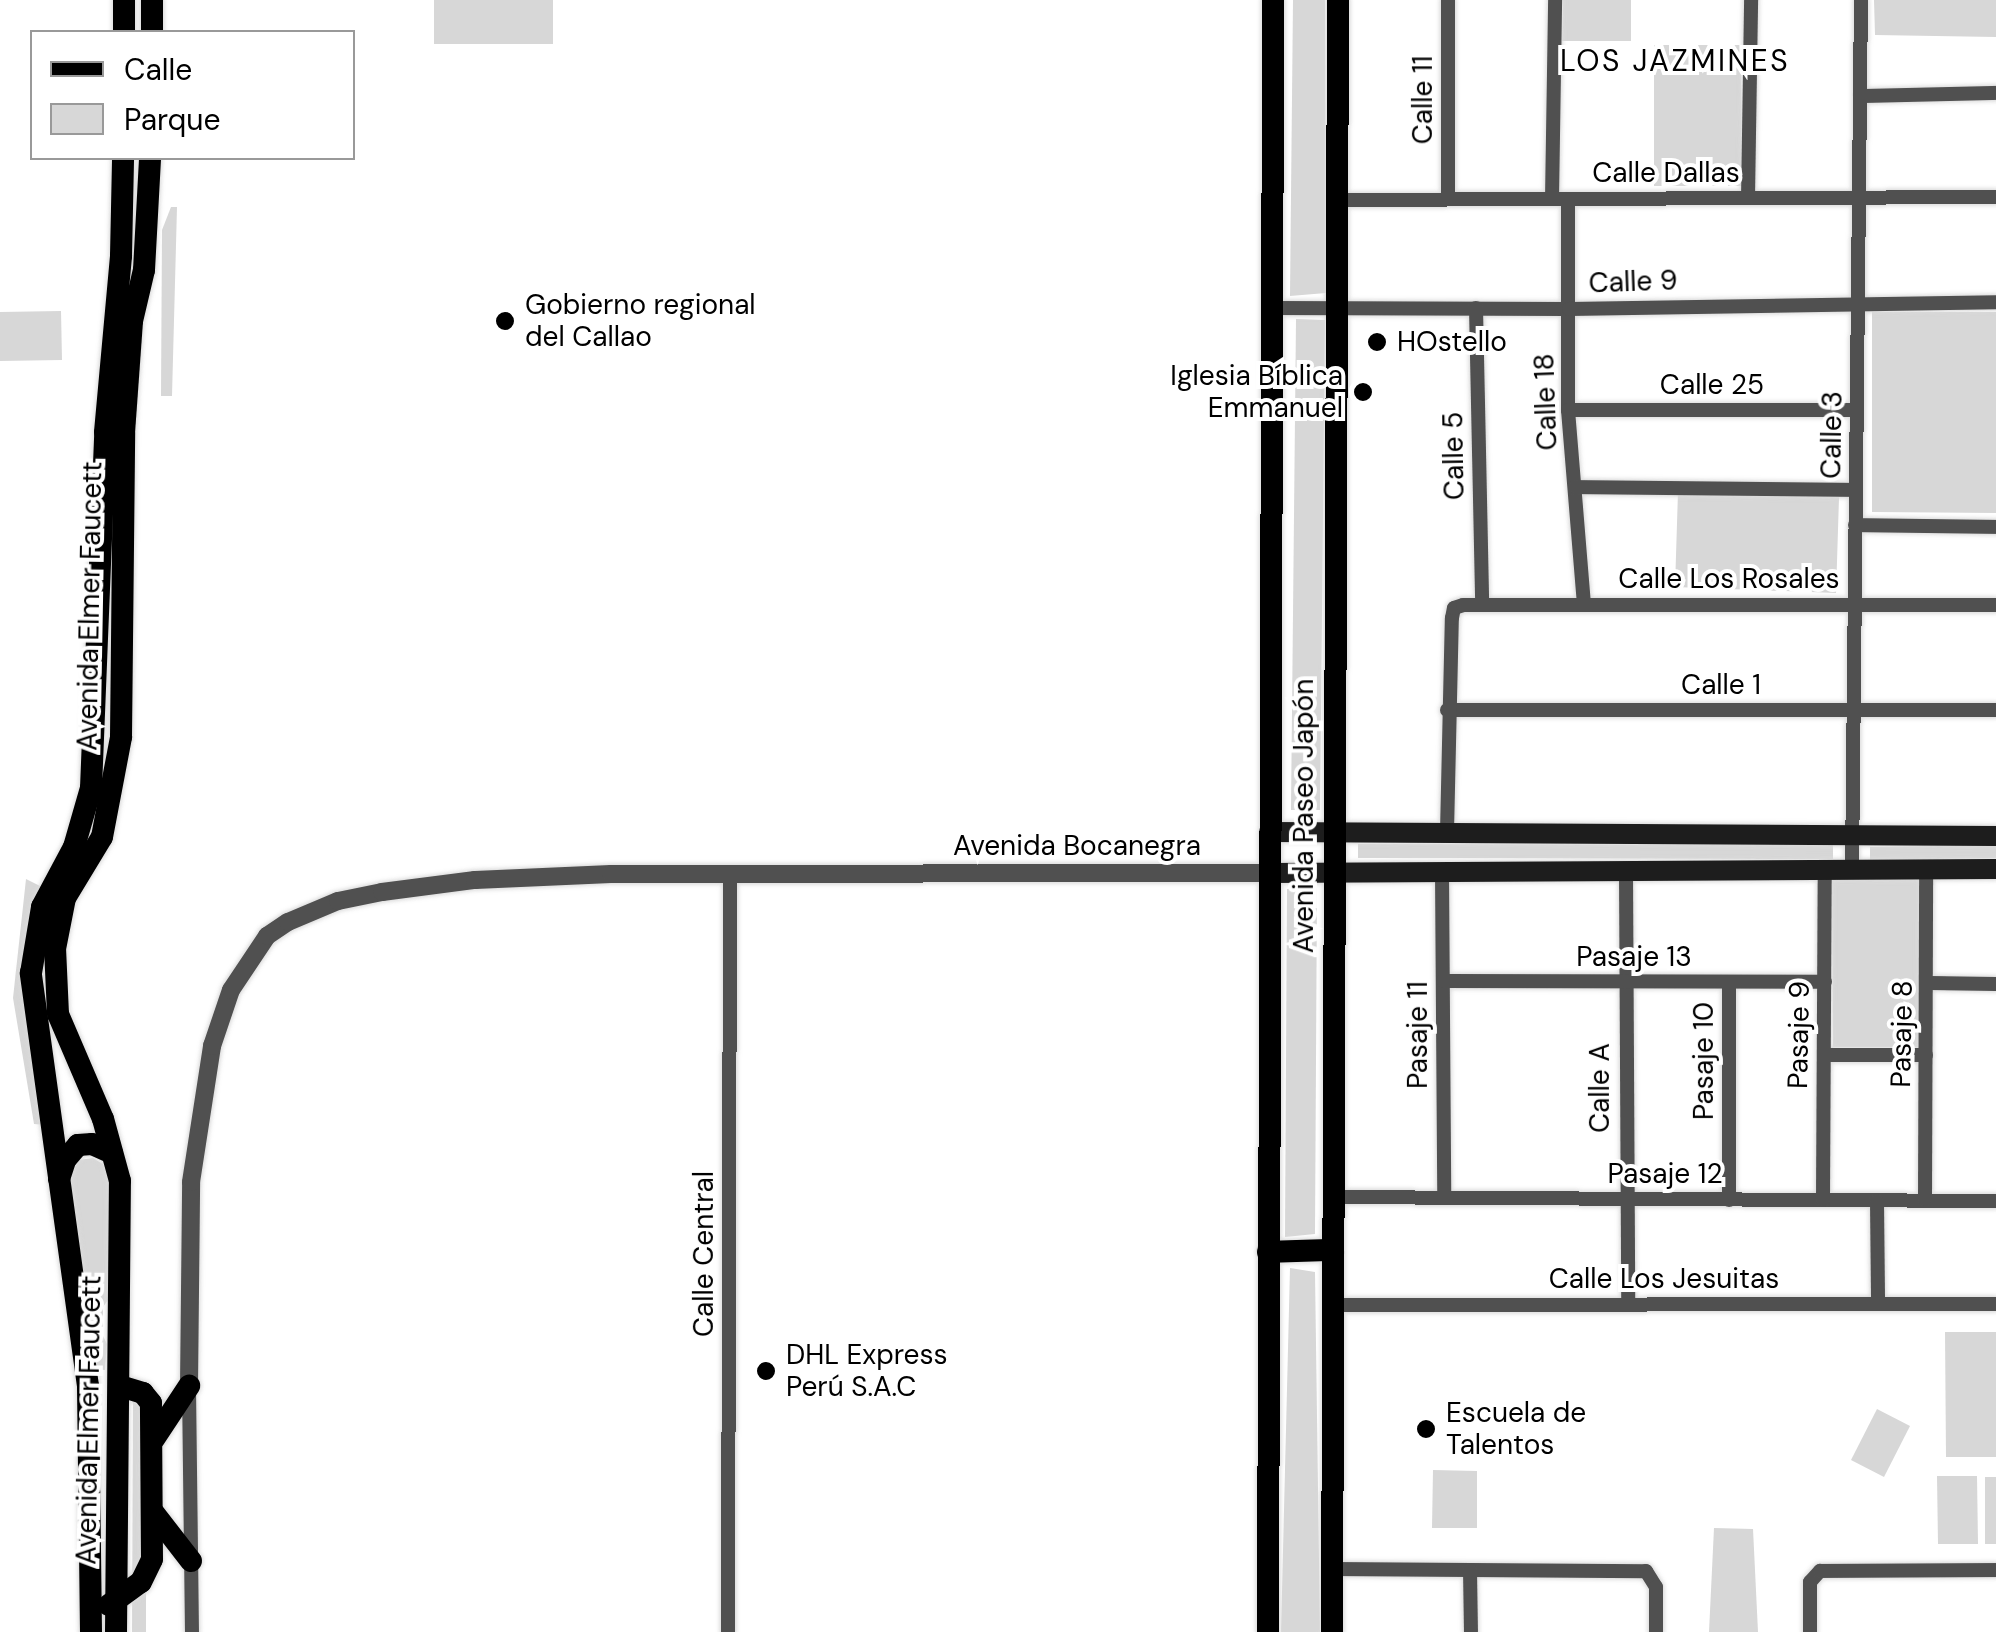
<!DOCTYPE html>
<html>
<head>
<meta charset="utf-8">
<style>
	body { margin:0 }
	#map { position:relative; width:1996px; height:1632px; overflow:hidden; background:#fff; font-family:"DM Sans",sans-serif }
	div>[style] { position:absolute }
	.green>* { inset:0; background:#d7d7d7 }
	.roads { filter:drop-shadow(0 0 2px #dbdbdb) drop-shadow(0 0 2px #dbdbdb) }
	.minor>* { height:14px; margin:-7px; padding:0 7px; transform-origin:7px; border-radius:7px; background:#505050 }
	.tertiary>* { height:18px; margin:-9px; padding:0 9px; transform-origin:9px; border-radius:9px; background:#505050 }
	.secondary>* { height:20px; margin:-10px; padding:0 10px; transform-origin:10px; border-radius:10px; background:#1d1d1d }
	.primary>* { height:22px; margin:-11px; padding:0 11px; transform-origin:11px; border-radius:11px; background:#000 }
	.trunk>* { height:22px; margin:-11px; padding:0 11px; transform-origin:11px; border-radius:11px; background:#000 }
	.dots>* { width:28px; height:28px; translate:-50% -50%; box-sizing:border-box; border:5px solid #fff; border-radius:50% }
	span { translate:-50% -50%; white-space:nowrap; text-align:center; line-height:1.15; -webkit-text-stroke:8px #fff; paint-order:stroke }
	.street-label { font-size:28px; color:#000 }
	.poi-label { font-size:28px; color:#000 }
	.left { translate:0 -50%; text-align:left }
	.right { translate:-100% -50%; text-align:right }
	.neighbourhood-label { font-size:30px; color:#000; letter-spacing:2.5px }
	.legend { position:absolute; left:30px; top:30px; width:325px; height:130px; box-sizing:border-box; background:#fff; border:2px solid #999; margin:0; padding:12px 18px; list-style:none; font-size:30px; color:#000 }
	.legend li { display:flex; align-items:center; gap:20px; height:50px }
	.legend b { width:50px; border:2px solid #999 }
</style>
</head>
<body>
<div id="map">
	<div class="green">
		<i style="clip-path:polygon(434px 0,553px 0,553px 44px,434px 44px)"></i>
		<i style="clip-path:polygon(1293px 0,1325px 0,1326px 293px,1290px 296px)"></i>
		<i style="clip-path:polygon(1563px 0,1631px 0,1631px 41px,1562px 41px)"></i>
		<i style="clip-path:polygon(1874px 0,1996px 0,1996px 37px,1875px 35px)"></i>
		<i style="clip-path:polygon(1654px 45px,1741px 45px,1742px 186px,1654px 186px)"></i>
		<i style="clip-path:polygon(171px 207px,177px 207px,172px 396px,161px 396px,162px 230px)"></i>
		<i style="clip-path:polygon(61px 311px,62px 360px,0 361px,0 312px)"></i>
		<i style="clip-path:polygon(1872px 312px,1996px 312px,1996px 513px,1872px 512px)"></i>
		<i style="clip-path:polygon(1296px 319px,1325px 320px,1320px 810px,1291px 810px)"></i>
		<i style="clip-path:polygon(1678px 492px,1839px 497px,1836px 593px,1675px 587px)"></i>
		<i style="clip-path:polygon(1358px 844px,1833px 845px,1833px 859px,1358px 858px)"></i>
		<i style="clip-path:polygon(1996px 845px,1996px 858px,1870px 860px,1870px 847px)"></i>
		<i style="clip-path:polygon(1922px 878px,1923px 1047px,1833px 1047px,1832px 879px)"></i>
		<i style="clip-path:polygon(26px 879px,42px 887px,38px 944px,46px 1125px,34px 1124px,13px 998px)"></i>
		<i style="clip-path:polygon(1317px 888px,1315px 1234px,1285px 1237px,1287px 889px)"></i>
		<i style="clip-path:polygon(93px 1158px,103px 1164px,109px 1180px,108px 1300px,103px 1307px,103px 1336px,107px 1344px,105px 1370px,93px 1369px,68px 1172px,79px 1160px)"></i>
		<i style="clip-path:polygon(1290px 1268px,1315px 1272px,1320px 1632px,1281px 1632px)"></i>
		<i style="clip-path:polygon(1945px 1332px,1996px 1332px,1996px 1457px,1946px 1457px)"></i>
		<i style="clip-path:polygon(133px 1399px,146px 1407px,146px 1632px,132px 1632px)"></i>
		<i style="clip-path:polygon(1877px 1409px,1910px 1426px,1884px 1477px,1851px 1460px)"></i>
		<i style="clip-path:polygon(1433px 1470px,1477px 1471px,1477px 1528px,1432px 1528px)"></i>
		<i style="clip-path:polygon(1937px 1476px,1977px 1476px,1978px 1544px,1938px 1544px)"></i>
		<i style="clip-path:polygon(1985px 1477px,1996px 1477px,1996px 1544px,1985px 1544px)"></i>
		<i style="clip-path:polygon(1714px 1528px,1753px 1529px,1758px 1632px,1709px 1632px)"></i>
	</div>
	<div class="roads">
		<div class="minor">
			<i style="left:1860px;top:96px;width:136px;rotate:-1.3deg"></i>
			<i style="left:1748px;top:198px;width:198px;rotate:-89.1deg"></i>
			<i style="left:1448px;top:199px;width:199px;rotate:-90deg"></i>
			<i style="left:1552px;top:199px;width:199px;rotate:-89.1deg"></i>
			<i style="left:1568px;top:199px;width:211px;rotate:90deg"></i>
			<i style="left:1568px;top:410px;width:195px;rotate:85.3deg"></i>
			<i style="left:1337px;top:200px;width:659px;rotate:-0.26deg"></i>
			<i style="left:1272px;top:308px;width:297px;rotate:0.2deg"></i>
			<i style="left:1569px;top:309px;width:427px;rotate:-0.9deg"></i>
			<i style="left:1476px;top:308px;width:295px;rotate:88.8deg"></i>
			<i style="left:1568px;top:410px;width:289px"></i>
			<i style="left:1575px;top:487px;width:281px;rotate:0.6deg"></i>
			<i style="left:1855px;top:525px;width:141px;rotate:0.8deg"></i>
			<i style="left:1447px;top:710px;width:549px"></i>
			<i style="left:1447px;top:832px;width:214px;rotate:-88.7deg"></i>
			<i style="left:1452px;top:618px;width:10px;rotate:-79deg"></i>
			<i style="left:1454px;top:608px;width:9px;rotate:-18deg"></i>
			<i style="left:1463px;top:605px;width:533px"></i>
			<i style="left:1852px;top:870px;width:870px;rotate:-89.41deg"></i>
			<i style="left:1626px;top:871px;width:433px;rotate:89.7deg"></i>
			<i style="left:1442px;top:872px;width:326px;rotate:89.6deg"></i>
			<i style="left:1443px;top:981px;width:382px;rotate:0.1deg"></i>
			<i style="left:1929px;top:983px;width:67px;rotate:0.9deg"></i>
			<i style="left:1824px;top:1055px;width:102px"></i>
			<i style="left:1333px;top:1197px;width:663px;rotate:0.35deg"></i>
			<i style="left:1925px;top:1199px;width:330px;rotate:-89.8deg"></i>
			<i style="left:1729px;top:1200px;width:218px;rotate:-90deg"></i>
			<i style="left:1823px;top:1200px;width:330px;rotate:-89.7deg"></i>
			<i style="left:1877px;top:1201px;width:103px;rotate:89.4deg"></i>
			<i style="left:1333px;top:1305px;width:663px;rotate:-0.09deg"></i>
			<i style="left:189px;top:1388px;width:244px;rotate:89.3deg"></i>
			<i style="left:1331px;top:1569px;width:315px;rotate:0.4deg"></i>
			<i style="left:1646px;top:1571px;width:19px;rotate:58deg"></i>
			<i style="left:1656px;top:1587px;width:45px;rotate:90deg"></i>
			<i style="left:1470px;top:1570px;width:62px;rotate:89.1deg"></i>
			<i style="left:728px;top:1632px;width:757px;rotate:-89.85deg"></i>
			<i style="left:1810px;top:1632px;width:50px;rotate:-90deg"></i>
			<i style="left:1810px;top:1582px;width:15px;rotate:-48deg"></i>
			<i style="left:1820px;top:1571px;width:176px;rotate:-0.3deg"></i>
		</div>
		<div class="tertiary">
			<i style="left:189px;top:1386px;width:204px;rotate:-89.4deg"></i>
			<i style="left:191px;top:1182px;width:138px;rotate:-81.2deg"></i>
			<i style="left:212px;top:1046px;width:59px;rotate:-71.3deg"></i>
			<i style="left:231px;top:990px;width:65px;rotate:-56.3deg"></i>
			<i style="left:267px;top:936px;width:25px;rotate:-34deg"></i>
			<i style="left:288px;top:922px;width:54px;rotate:-22.8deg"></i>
			<i style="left:338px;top:901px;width:45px;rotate:-11.6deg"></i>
			<i style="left:382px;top:892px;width:94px;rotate:-7.4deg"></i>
			<i style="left:475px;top:880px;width:136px;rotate:-2.5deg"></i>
			<i style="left:611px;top:874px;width:658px;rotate:-0.09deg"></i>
		</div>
		<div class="secondary">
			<i style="left:1269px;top:832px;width:727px;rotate:0.32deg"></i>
			<i style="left:1269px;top:873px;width:727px;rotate:-0.32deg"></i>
		</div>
		<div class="primary">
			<i style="left:1268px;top:1252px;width:65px;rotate:-1.8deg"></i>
			<i style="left:1268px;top:1632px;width:1632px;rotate:-89.82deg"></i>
			<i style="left:1332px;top:1632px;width:1632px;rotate:-89.79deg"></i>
		</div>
		<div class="trunk">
			<i style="left:152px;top:0;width:32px;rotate:90deg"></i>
			<i style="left:124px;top:32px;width:32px;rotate:-90deg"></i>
			<i style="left:59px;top:1179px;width:20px;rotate:-72deg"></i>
			<i style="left:65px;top:1160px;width:20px;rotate:-49deg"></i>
			<i style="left:78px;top:1145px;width:14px;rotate:-4deg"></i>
			<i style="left:92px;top:1144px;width:22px;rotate:24deg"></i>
			<i style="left:154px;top:1439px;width:64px;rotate:-56.6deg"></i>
			<i style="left:153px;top:1512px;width:62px;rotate:52.2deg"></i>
			<i style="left:109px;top:1605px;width:39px;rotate:-36deg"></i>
			<i style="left:141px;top:1582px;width:25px;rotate:-64deg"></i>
			<i style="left:152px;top:1559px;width:156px;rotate:-90.4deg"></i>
			<i style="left:151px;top:1403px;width:13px;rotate:-129deg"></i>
			<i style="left:143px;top:1393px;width:24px;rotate:-163deg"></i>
			<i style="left:91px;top:1632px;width:246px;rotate:-90.7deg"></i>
			<i style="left:88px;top:1386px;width:417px;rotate:-97.9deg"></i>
			<i style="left:31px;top:973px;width:67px;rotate:-80.5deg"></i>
			<i style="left:42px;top:907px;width:68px;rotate:-61.9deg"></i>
			<i style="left:74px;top:847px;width:61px;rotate:-73.9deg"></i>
			<i style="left:91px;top:788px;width:356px;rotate:-87.7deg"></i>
			<i style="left:105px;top:432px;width:177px;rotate:-84.8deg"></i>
			<i style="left:121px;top:256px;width:98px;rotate:-88.8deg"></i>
			<i style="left:116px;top:1632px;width:451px;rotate:-89.5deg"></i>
			<i style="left:120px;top:1181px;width:64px;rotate:-105.3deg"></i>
			<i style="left:103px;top:1119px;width:114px;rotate:-113.2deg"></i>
			<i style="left:58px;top:1014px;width:65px;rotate:-92.6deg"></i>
			<i style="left:55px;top:949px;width:52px;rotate:-78.9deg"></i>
			<i style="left:65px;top:898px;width:71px;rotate:-58.8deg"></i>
			<i style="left:102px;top:837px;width:102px;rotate:-79.2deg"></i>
			<i style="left:121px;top:737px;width:304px;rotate:-89.4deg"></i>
			<i style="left:124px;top:433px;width:112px;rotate:-85.9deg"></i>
			<i style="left:132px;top:321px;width:52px;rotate:-76.8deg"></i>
			<i style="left:144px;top:270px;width:112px;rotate:-86.9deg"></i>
		</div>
	</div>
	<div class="dots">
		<i style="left:505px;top:321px;background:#000"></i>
		<i style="left:1377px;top:342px;background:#000"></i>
		<i style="left:1363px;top:392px;background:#000"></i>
		<i style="left:766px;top:1371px;background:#000"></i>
		<i style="left:1426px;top:1429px;background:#000"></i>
	</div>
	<div class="street-label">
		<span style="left:1423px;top:100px;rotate:-90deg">Calle 11</span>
		<span style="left:1666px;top:173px">Calle Dallas</span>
		<span style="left:1633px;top:282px;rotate:-2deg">Calle 9</span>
		<span style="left:1712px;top:385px">Calle 25</span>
		<span style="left:1546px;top:402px;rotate:-92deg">Calle 18</span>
		<span style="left:1832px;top:435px;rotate:-89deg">Calle 3</span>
		<span style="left:1454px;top:456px;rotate:-91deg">Calle 5</span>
		<span style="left:1729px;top:579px">Calle Los Rosales</span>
		<span style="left:90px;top:606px;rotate:-89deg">Avenida Elmer Faucett</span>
		<span style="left:1721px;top:685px">Calle 1</span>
		<span style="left:1304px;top:816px;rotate:-90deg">Avenida Paseo Japón</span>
		<span style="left:1077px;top:846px">Avenida Bocanegra</span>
		<span style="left:1634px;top:957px">Pasaje 13</span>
		<span style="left:1902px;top:1034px;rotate:-89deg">Pasaje 8</span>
		<span style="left:1418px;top:1035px;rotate:-90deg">Pasaje 11</span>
		<span style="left:1799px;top:1035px;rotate:-89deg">Pasaje 9</span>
		<span style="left:1704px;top:1061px;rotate:-90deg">Pasaje 10</span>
		<span style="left:1600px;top:1088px;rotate:-90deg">Calle A</span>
		<span style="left:1665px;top:1174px">Pasaje 12</span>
		<span style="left:704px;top:1254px;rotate:-90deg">Calle Central</span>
		<span style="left:1664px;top:1279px">Calle Los Jesuitas</span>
		<span style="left:89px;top:1420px;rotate:-89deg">Avenida Elmer Faucett</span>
	</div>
	<div class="poi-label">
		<span class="left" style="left:525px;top:321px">Gobierno regional<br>del Callao</span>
		<span class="left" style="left:1397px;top:342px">HOstello</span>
		<span class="right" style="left:1343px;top:392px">Iglesia Bíblica<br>Emmanuel</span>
		<span class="left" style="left:786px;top:1371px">DHL Express<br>Perú S.A.C</span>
		<span class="left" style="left:1446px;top:1429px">Escuela de<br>Talentos</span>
	</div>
	<div class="neighbourhood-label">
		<span style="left:1675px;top:61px">LOS JAZMINES</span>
	</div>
	<ul class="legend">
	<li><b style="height:12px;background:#000"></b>Calle</li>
	<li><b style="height:28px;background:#d7d7d7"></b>Parque</li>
	</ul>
</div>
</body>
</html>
